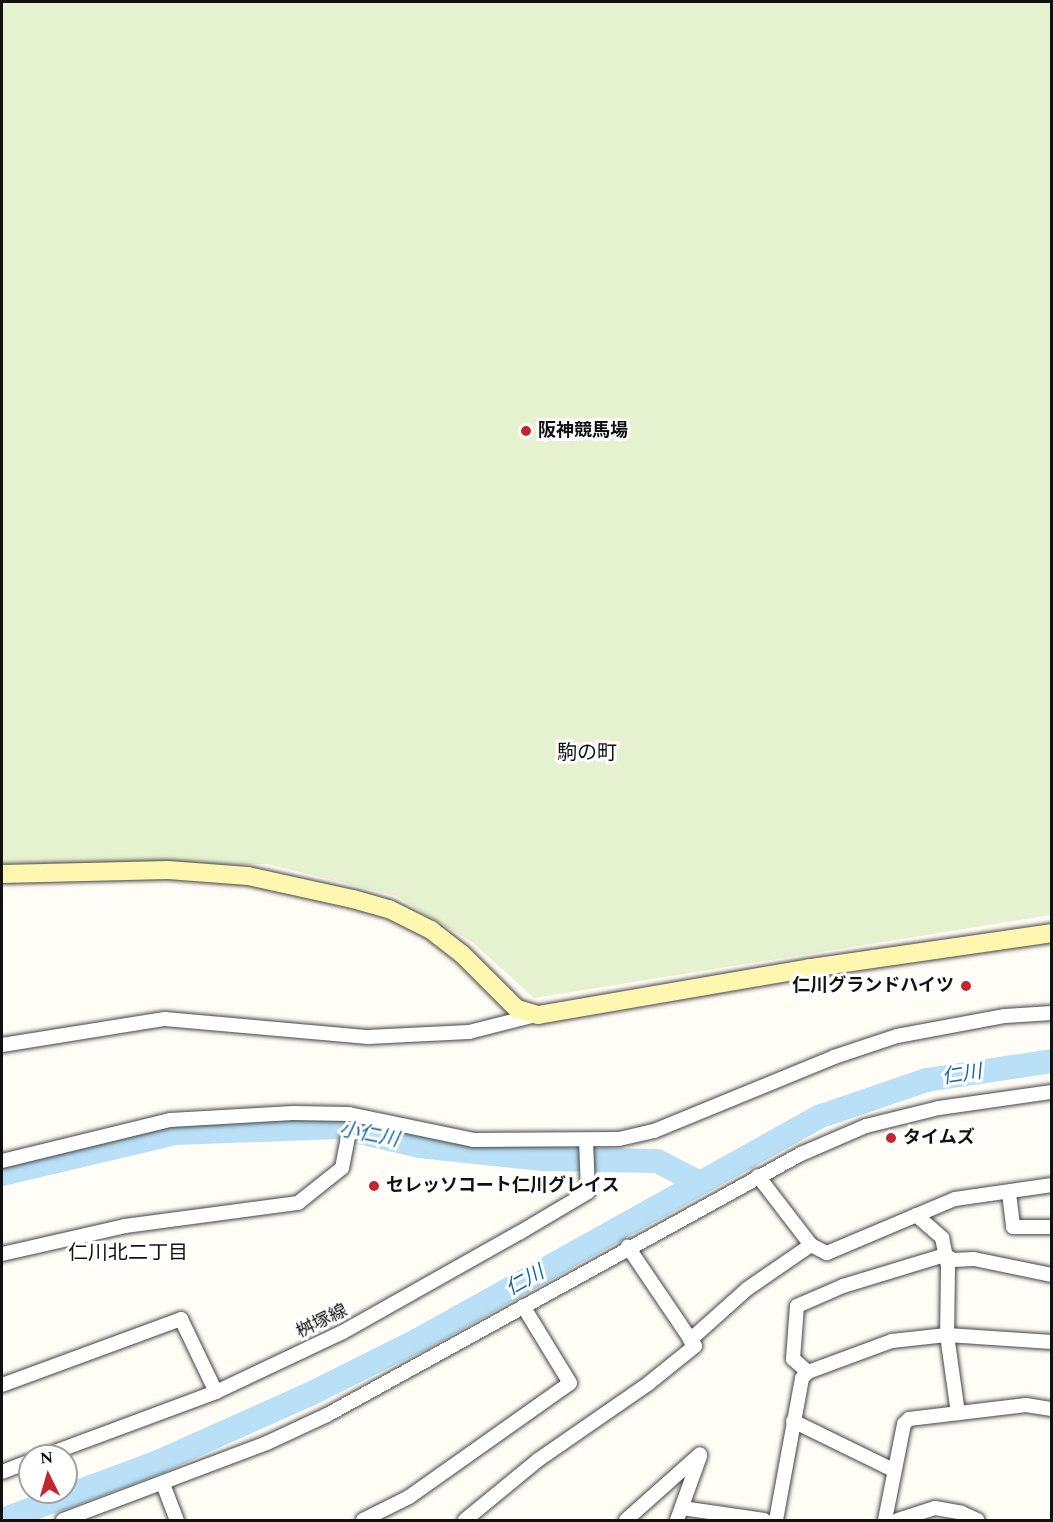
<!DOCTYPE html>
<html>
<head>
<meta charset="utf-8">
<style>
	body { margin:0 }
	#map { position:relative; width:1053px; height:1522px; overflow:hidden; background:#fffdf5; font-family:Spectral,"Noto Sans JP",serif }
	div>[style] { position:absolute }
	.pitch>* { inset:0; background:#e6f2cf }
	.river>* { height:24px; margin:-12px; padding:0 12px; transform-origin:12px; border-radius:12px; background:#b9e0f7 }
	.roads { filter:drop-shadow(0 0 2px #444) drop-shadow(0 0 2px #444) }
	.street>* { height:14px; margin:-7px; padding:0 7px; transform-origin:7px; border-radius:7px; background:#fff }
	.secondary>* { height:18px; margin:-9px; padding:0 9px; transform-origin:9px; border-radius:9px; background:#fff6b0 }
	.dots>* { width:16px; height:16px; translate:-50% -50%; box-sizing:border-box; border:3px solid #fff; border-radius:50% }
	span { translate:-50% -50%; white-space:nowrap; text-align:center; line-height:1.15; -webkit-text-stroke:6px #fff; paint-order:stroke }
	.poi-label { font-size:18px; color:#111; font-weight:700 }
	.left { translate:0 -50%; text-align:left }
	.right { translate:-100% -50%; text-align:right }
	.street-label { font-size:18px; color:#111 }
	.neighbourhood-label { font-size:20px; color:#111 }
	.water-label { font-size:20px; color:#1768a6; font-style:italic }
	.frame { position:absolute; inset:0; border:3px solid #111; pointer-events:none }
	.north { position:absolute; left:18px; top:1444px; width:60px; height:60px; box-sizing:border-box; background:#fff; border:2px solid #a0a0a0; border-radius:50%; rotate:355deg; font-size:16px; font-weight:700; line-height:24px; text-align:center; color:#111 }
	.north::after { content:''; display:block; margin:auto; width:21px; height:27px; background:#c4262e; clip-path:polygon(50% 0,100% 100%,50% 72%,0 100%) }
</style>
</head>
<body>
<div id="map">
	<div class="pitch">
		<i style="clip-path:polygon(2px 2px,1051px 2px,1051px 915px,534px 998px,472px 942px,396px 896px,361px 887px,267px 864px,2px 863px)"></i>
	</div>
	<div class="river">
		<i style="left:2px;top:1174px;width:179px;rotate:-13.3deg"></i>
		<i style="left:176px;top:1133px;width:161px;rotate:-2.1deg"></i>
		<i style="left:337px;top:1127px;width:84px;rotate:13deg"></i>
		<i style="left:419px;top:1146px;width:124px;rotate:6deg"></i>
		<i style="left:542px;top:1159px;width:115px;rotate:1deg"></i>
		<i style="left:657px;top:1161px;width:46px;rotate:27.1deg"></i>
		<i style="left:2px;top:1520px;width:166px;rotate:-20.4deg"></i>
		<i style="left:158px;top:1462px;width:164px;rotate:-24.1deg"></i>
		<i style="left:308px;top:1395px;width:123px;rotate:-26.6deg"></i>
		<i style="left:418px;top:1340px;width:461px;rotate:-29.1deg"></i>
		<i style="left:821px;top:1116px;width:112px;rotate:-18.8deg"></i>
		<i style="left:927px;top:1080px;width:126px;rotate:-8.6deg"></i>
	</div>
	<div class="roads">
		<div class="street">
			<i style="left:2px;top:1045px;width:165px;rotate:-9.1deg"></i>
			<i style="left:165px;top:1019px;width:204px;rotate:5.1deg"></i>
			<i style="left:368px;top:1037px;width:101px;rotate:-2.8deg"></i>
			<i style="left:469px;top:1032px;width:69px;rotate:-14.2deg"></i>
			<i style="left:2px;top:1161px;width:173px;rotate:-13.7deg"></i>
			<i style="left:170px;top:1120px;width:123px;rotate:-3.3deg"></i>
			<i style="left:293px;top:1113px;width:56px;rotate:1deg"></i>
			<i style="left:349px;top:1114px;width:127px;rotate:11.8deg"></i>
			<i style="left:473px;top:1140px;width:146px;rotate:-0.4deg"></i>
			<i style="left:619px;top:1139px;width:36px;rotate:-13deg"></i>
			<i style="left:654px;top:1131px;width:195px;rotate:-22.3deg"></i>
			<i style="left:834px;top:1057px;width:66px;rotate:-18.4deg"></i>
			<i style="left:897px;top:1036px;width:110px;rotate:-10.5deg"></i>
			<i style="left:1005px;top:1016px;width:47px;rotate:-3.7deg"></i>
			<i style="left:758px;top:1176px;width:87px;rotate:52.5deg"></i>
			<i style="left:1009px;top:1193px;width:34px;rotate:83deg"></i>
			<i style="left:1013px;top:1227px;width:39px"></i>
			<i style="left:916px;top:1215px;width:35px;rotate:41deg"></i>
			<i style="left:942px;top:1238px;width:30px;rotate:78deg"></i>
			<i style="left:948px;top:1267px;width:68px;rotate:90.8deg"></i>
			<i style="left:947px;top:1335px;width:79px;rotate:82deg"></i>
			<i style="left:2px;top:1254px;width:126px;rotate:-12.8deg"></i>
			<i style="left:125px;top:1226px;width:175px;rotate:-7.6deg"></i>
			<i style="left:298px;top:1203px;width:56px;rotate:-38.5deg"></i>
			<i style="left:342px;top:1168px;width:31px;rotate:-79deg"></i>
			<i style="left:690px;top:1340px;width:76px;rotate:-41.8deg"></i>
			<i style="left:747px;top:1289px;width:78px;rotate:-34.5deg"></i>
			<i style="left:811px;top:1245px;width:18px;rotate:27deg"></i>
			<i style="left:827px;top:1253px;width:139px;rotate:-22.9deg"></i>
			<i style="left:955px;top:1199px;width:98px;rotate:-8.2deg"></i>
			<i style="left:808px;top:1372px;width:20px;rotate:-139deg"></i>
			<i style="left:793px;top:1359px;width:53px;rotate:-85.7deg"></i>
			<i style="left:797px;top:1306px;width:50px;rotate:-23.5deg"></i>
			<i style="left:843px;top:1286px;width:107px;rotate:-16.9deg"></i>
			<i style="left:945px;top:1255px;width:9px;rotate:32deg"></i>
			<i style="left:953px;top:1260px;width:21px;rotate:-3deg"></i>
			<i style="left:974px;top:1259px;width:80px;rotate:11.6deg"></i>
			<i style="left:2px;top:1385px;width:191px;rotate:-20.2deg"></i>
			<i style="left:181px;top:1319px;width:81px;rotate:64.4deg"></i>
			<i style="left:793px;top:1421px;width:111px;rotate:26.1deg"></i>
			<i style="left:44px;top:1456px;width:184px;rotate:-20.4deg"></i>
			<i style="left:216px;top:1392px;width:140px;rotate:-25.3deg"></i>
			<i style="left:343px;top:1332px;width:202px;rotate:-29.4deg"></i>
			<i style="left:519px;top:1233px;width:80px;rotate:-30.7deg"></i>
			<i style="left:588px;top:1192px;width:51px;rotate:-92.2deg"></i>
			<i style="left:2px;top:1472px;width:30px;rotate:-21deg"></i>
			<i style="left:163px;top:1484px;width:39px;rotate:69deg"></i>
			<i style="left:682px;top:1508px;width:83px;rotate:8.3deg"></i>
			<i style="left:63px;top:1520px;width:218px;rotate:-20.7deg"></i>
			<i style="left:267px;top:1443px;width:66px;rotate:-25deg"></i>
			<i style="left:327px;top:1415px;width:541px;rotate:-28.84deg"></i>
			<i style="left:801px;top:1154px;width:71px;rotate:-23.3deg"></i>
			<i style="left:866px;top:1126px;width:75px;rotate:-13.9deg"></i>
			<i style="left:939px;top:1108px;width:114px;rotate:-8.1deg"></i>
			<i style="left:363px;top:1520px;width:51px;rotate:-26.6deg"></i>
			<i style="left:409px;top:1497px;width:197px;rotate:-35.3deg"></i>
			<i style="left:570px;top:1383px;width:90px;rotate:-121.4deg"></i>
			<i style="left:465px;top:1520px;width:94px;rotate:-39.4deg"></i>
			<i style="left:538px;top:1460px;width:135px;rotate:-34.7deg"></i>
			<i style="left:649px;top:1383px;width:59px;rotate:-38.8deg"></i>
			<i style="left:695px;top:1346px;width:120px;rotate:-124.1deg"></i>
			<i style="left:626px;top:1520px;width:99px;rotate:-41.7deg"></i>
			<i style="left:677px;top:1520px;width:68px;rotate:-70.2deg"></i>
			<i style="left:776px;top:1520px;width:144px;rotate:-79.6deg"></i>
			<i style="left:802px;top:1378px;width:8px;rotate:-45deg"></i>
			<i style="left:808px;top:1372px;width:90px;rotate:-20.3deg"></i>
			<i style="left:892px;top:1341px;width:55px;rotate:-6.2deg"></i>
			<i style="left:947px;top:1335px;width:105px;rotate:3.8deg"></i>
			<i style="left:885px;top:1520px;width:98px;rotate:-78.8deg"></i>
			<i style="left:904px;top:1424px;width:7px;rotate:-45deg"></i>
			<i style="left:909px;top:1419px;width:118px;rotate:-6.8deg"></i>
			<i style="left:1026px;top:1405px;width:26px;rotate:9deg"></i>
			<i style="left:898px;top:1520px;width:39px;rotate:-18deg"></i>
			<i style="left:935px;top:1508px;width:27px;rotate:10deg"></i>
			<i style="left:962px;top:1513px;width:17px;rotate:25deg"></i>
		</div>
		<div class="secondary">
			<i style="left:2px;top:874px;width:166px;rotate:-1.4deg"></i>
			<i style="left:168px;top:870px;width:80px;rotate:4.3deg"></i>
			<i style="left:248px;top:876px;width:107px;rotate:12.4deg"></i>
			<i style="left:353px;top:899px;width:37px;rotate:16deg"></i>
			<i style="left:389px;top:909px;width:47px;rotate:26.6deg"></i>
			<i style="left:431px;top:930px;width:39px;rotate:38deg"></i>
			<i style="left:462px;top:954px;width:78px;rotate:45deg"></i>
			<i style="left:517px;top:1009px;width:22px;rotate:16deg"></i>
			<i style="left:538px;top:1015px;width:276px;rotate:-9.8deg"></i>
			<i style="left:810px;top:968px;width:245px;rotate:-8.2deg"></i>
		</div>
	</div>
	<div class="dots">
		<i style="left:526px;top:431px;background:#c4262e"></i>
		<i style="left:966px;top:986px;background:#c4262e"></i>
		<i style="left:891px;top:1138px;background:#c4262e"></i>
		<i style="left:374px;top:1186px;background:#c4262e"></i>
	</div>
	<div class="poi-label">
		<span class="left" style="left:538px;top:431px">阪神競馬場</span>
		<span class="right" style="left:954px;top:986px">仁川グランドハイツ</span>
		<span class="left" style="left:903px;top:1138px">タイムズ</span>
		<span class="left" style="left:386px;top:1186px">セレッソコート仁川グレイス</span>
	</div>
	<div class="street-label">
		<span style="left:322px;top:1322px;rotate:-26deg">桝塚線</span>
	</div>
	<div class="neighbourhood-label">
		<span style="left:587px;top:753px">駒の町</span>
		<span style="left:128px;top:1253px">仁川北二丁目</span>
	</div>
	<div class="water-label">
		<span style="left:962px;top:1075px;rotate:-9deg">仁川</span>
		<span style="left:369px;top:1135px;rotate:11deg">小仁川</span>
		<span style="left:525px;top:1281px;rotate:-29deg">仁川</span>
	</div>
	<div class="frame"></div>
	<div class="north">N</div>
</div>
</body>
</html>
